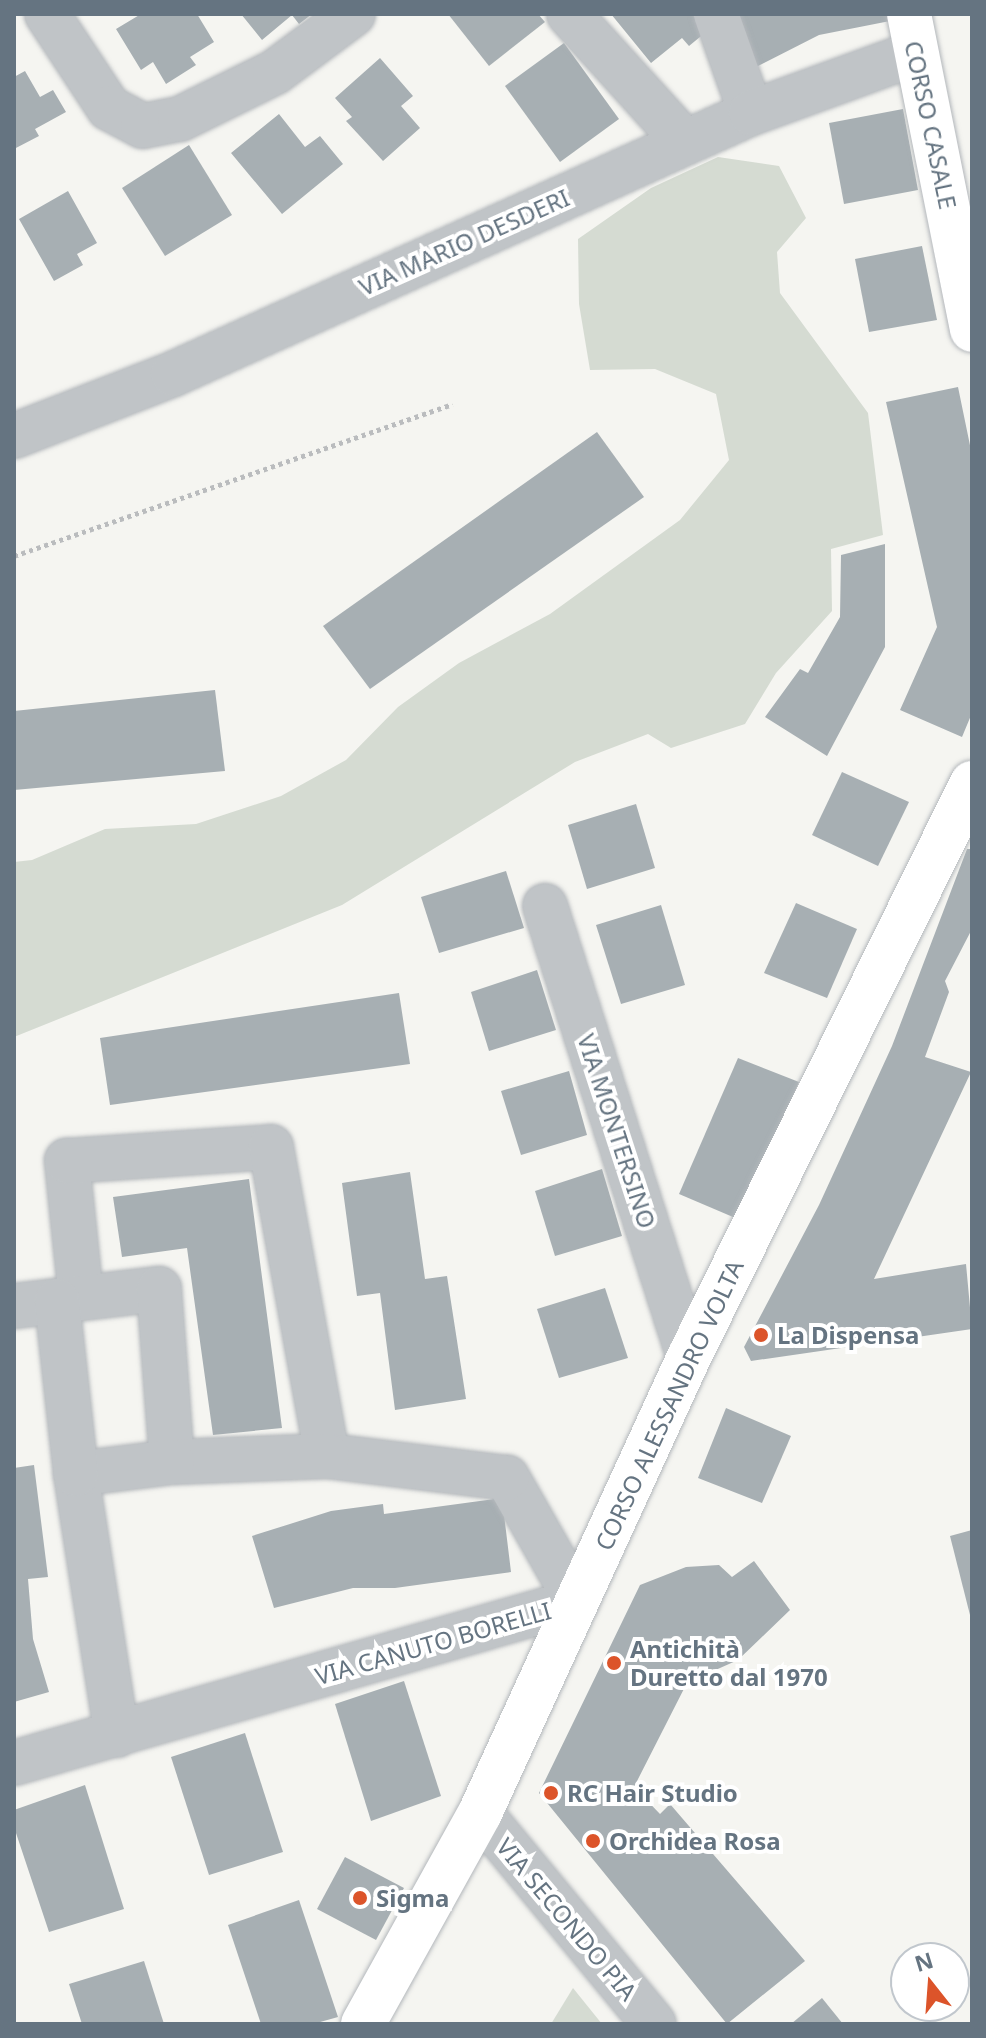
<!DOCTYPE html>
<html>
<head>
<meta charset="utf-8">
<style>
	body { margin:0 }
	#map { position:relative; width:986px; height:2038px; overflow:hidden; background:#f5f5f1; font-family:"Noto Sans",sans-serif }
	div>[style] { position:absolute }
	.green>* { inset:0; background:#d5dbd2 }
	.building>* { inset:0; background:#a7afb3 }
	.path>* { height:5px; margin-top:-2.5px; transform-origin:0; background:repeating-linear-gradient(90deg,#babcbe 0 4px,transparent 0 8px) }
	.roads { filter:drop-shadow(0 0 2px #b3b7bb) drop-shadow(0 0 2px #b3b7bb) }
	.street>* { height:44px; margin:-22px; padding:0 22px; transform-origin:22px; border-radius:22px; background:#c0c4c7 }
	.secondary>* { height:44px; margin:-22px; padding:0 22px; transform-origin:22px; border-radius:22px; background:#fff }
	.dots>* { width:22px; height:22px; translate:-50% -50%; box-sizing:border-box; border:4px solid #fff; border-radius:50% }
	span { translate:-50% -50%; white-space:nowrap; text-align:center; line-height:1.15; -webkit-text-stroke:8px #fff; paint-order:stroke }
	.street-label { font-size:24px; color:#657481 }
	.poi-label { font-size:24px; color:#657481; font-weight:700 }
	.left { translate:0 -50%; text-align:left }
	.frame { position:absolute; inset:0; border:16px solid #657481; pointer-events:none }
	.north { position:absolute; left:890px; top:1942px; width:80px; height:80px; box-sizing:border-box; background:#fff; border:2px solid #c1c7cd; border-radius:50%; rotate:343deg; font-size:22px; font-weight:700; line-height:32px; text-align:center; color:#657481 }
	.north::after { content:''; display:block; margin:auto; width:28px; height:36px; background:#dc542a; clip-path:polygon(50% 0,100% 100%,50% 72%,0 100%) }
</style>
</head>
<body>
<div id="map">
	<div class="green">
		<i style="clip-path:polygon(718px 157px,779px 166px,806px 218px,777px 252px,780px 293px,868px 413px,883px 535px,831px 549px,832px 611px,776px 673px,745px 724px,671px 748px,648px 734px,575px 762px,342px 905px,14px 1037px,14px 862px,32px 860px,105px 829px,196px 824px,281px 796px,346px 760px,398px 707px,459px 663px,550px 614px,680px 520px,729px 460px,716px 394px,655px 369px,590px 370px,579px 304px,578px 239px,651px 188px)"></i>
		<i style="clip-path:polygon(573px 1988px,602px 2024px,551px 2024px)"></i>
	</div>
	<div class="building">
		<i style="clip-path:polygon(141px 14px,197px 14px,214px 42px,190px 57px,196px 65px,166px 84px,153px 62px,141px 70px,116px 29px)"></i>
		<i style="clip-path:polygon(241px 14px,312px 14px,299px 24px,292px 15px,262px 40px)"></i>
		<i style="clip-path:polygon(448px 14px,538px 14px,545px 22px,489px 66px)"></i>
		<i style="clip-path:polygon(611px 14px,692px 14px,706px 32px,689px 46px,682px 38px,651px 63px)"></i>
		<i style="clip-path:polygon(736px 14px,888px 14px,890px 21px,819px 35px,756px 67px)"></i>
		<i style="clip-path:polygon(564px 43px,619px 119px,560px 162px,505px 86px)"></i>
		<i style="clip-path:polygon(380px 58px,413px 96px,401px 106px,420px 128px,383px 161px,346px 121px,352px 117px,335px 98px)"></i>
		<i style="clip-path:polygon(25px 71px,40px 97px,53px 90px,66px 112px,35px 129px,39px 136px,14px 149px,14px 77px)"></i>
		<i style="clip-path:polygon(903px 109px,918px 190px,844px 204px,829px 123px)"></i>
		<i style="clip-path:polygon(279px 114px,305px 147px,320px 136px,343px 164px,282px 214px,231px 153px)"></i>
		<i style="clip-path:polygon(189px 145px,232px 215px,165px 256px,122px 188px)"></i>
		<i style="clip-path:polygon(68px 191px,97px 243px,77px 254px,83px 265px,54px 281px,19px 219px)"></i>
		<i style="clip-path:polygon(922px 246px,937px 320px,869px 332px,855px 259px)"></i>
		<i style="clip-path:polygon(958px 387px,972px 455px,972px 713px,962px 737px,900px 710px,937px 627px,886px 402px)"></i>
		<i style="clip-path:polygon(597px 432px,644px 497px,370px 689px,323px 626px)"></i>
		<i style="clip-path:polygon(885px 544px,885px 647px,827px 756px,765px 717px,800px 669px,808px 673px,840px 617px,841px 555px)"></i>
		<i style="clip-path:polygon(215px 690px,225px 771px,14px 790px,14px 711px)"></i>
		<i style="clip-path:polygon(842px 772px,909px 802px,878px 866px,812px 835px)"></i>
		<i style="clip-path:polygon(636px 804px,655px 868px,587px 889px,568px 825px)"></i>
		<i style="clip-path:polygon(967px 849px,972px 849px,972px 929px,945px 981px,949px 992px,925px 1057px,971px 1072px,874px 1279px,966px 1264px,972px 1329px,751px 1361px,744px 1347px,819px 1205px,892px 1046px)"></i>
		<i style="clip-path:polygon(506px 871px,524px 928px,439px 953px,421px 897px)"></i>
		<i style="clip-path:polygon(796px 903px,857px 929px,827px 998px,764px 973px)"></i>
		<i style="clip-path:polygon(661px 905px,685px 985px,621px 1004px,596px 925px)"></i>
		<i style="clip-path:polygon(537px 970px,556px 1030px,489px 1051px,471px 992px)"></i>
		<i style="clip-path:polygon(399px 993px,410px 1064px,110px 1105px,100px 1038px)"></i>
		<i style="clip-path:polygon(738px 1058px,799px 1082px,740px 1220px,679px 1194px)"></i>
		<i style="clip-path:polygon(569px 1071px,587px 1135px,521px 1155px,501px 1091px)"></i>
		<i style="clip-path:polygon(602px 1169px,622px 1236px,555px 1256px,535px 1191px)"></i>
		<i style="clip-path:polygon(410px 1172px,425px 1279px,447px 1276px,466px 1399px,395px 1410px,380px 1293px,357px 1296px,342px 1183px)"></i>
		<i style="clip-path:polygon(249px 1179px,282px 1428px,213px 1435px,187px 1248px,122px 1257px,113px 1197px)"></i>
		<i style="clip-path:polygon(605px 1288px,628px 1358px,559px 1378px,537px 1309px)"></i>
		<i style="clip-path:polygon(726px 1408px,791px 1436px,762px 1503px,698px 1478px)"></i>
		<i style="clip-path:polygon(34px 1465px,48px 1577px,28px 1579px,33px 1639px,49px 1692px,14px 1702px,14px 1468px)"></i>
		<i style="clip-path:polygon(502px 1498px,511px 1572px,395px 1588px,353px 1588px,274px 1608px,252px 1536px,331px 1511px,383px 1504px,384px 1514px)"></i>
		<i style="clip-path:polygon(972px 1530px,972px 1619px,971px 1619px,950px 1536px)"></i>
		<i style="clip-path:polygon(754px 1561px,790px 1610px,738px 1660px,711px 1672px,692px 1673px,634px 1787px,660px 1814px,670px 1804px,805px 1961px,727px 2024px,539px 1793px,640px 1585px,686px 1567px,719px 1565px,732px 1577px)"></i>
		<i style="clip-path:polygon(404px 1681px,441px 1796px,371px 1821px,335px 1704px)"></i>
		<i style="clip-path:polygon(245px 1733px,283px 1852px,209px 1875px,171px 1757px)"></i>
		<i style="clip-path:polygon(85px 1785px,124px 1909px,49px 1932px,14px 1827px,14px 1810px)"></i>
		<i style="clip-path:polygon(345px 1857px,404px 1888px,376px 1940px,317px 1909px)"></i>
		<i style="clip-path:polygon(299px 1900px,338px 2017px,313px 2024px,261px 2024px,228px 1925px)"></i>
		<i style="clip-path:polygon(144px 1961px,164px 2024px,82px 2024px,69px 1984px)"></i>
		<i style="clip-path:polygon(822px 1998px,843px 2024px,791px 2024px)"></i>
	</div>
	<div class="path">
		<i style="left:14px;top:556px;width:464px;rotate:-19.1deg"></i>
	</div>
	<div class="roads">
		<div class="street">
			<i style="left:47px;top:14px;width:113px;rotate:56.6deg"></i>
			<i style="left:109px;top:108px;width:38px;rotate:28deg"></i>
			<i style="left:143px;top:126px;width:38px;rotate:-11deg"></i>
			<i style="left:180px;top:119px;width:106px;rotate:-26.3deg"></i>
			<i style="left:275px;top:72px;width:97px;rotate:-36.6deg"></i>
			<i style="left:569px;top:14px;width:173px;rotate:47.8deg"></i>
			<i style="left:716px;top:14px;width:105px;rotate:70.5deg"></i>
			<i style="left:14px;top:436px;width:171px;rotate:-21.3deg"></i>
			<i style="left:173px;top:374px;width:634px;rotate:-24.3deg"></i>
			<i style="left:751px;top:113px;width:176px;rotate:-20deg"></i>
			<i style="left:545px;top:906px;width:473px;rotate:72.3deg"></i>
			<i style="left:81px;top:1297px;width:137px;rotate:-95.9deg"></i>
			<i style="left:67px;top:1161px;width:204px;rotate:-3.9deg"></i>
			<i style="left:271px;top:1147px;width:314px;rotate:79.7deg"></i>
			<i style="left:14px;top:1306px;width:146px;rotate:-6.7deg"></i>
			<i style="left:159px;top:1289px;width:173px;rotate:85.7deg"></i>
			<i style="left:76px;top:1474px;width:264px;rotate:81.1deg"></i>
			<i style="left:14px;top:1763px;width:586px;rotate:-16.05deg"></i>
			<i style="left:577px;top:1601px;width:142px;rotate:-119.6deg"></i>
			<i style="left:507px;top:1478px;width:181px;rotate:-173deg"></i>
			<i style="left:327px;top:1456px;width:155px;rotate:177.8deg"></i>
			<i style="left:172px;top:1462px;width:97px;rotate:172.9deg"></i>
			<i style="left:76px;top:1474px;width:174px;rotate:-96.3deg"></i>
			<i style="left:480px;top:1813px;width:273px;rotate:50.5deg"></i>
		</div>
		<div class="secondary">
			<i style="left:909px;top:14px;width:322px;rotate:78.7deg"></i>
			<i style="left:363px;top:2024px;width:241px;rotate:-61deg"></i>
			<i style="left:480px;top:1813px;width:502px;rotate:-65.38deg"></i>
			<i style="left:689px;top:1357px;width:640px;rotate:-63.76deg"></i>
		</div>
	</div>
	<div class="dots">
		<i style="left:761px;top:1335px;background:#dc542a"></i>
		<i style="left:614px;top:1663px;background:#dc542a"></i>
		<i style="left:551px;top:1793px;background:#dc542a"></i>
		<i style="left:593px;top:1841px;background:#dc542a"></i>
		<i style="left:360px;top:1898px;background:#dc542a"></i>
	</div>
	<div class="street-label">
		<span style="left:931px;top:125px;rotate:78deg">CORSO CASALE</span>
		<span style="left:464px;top:242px;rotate:-24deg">VIA MARIO DESDERI</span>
		<span style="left:617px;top:1131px;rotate:72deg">VIA MONTERSINO</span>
		<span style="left:669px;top:1405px;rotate:-65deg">CORSO ALESSANDRO VOLTA</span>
		<span style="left:433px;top:1643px;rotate:-16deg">VIA CANUTO BORELLI</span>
		<span style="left:567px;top:1919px;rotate:50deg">VIA SECONDO PIA</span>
	</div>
	<div class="poi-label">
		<span class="left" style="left:777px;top:1335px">La Dispensa</span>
		<span class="left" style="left:630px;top:1663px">Antichità<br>Duretto dal 1970</span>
		<span class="left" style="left:567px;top:1793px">RC Hair Studio</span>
		<span class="left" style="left:609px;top:1841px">Orchidea Rosa</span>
		<span class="left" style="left:376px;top:1898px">Sigma</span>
	</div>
	<div class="frame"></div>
	<div class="north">N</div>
</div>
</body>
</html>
